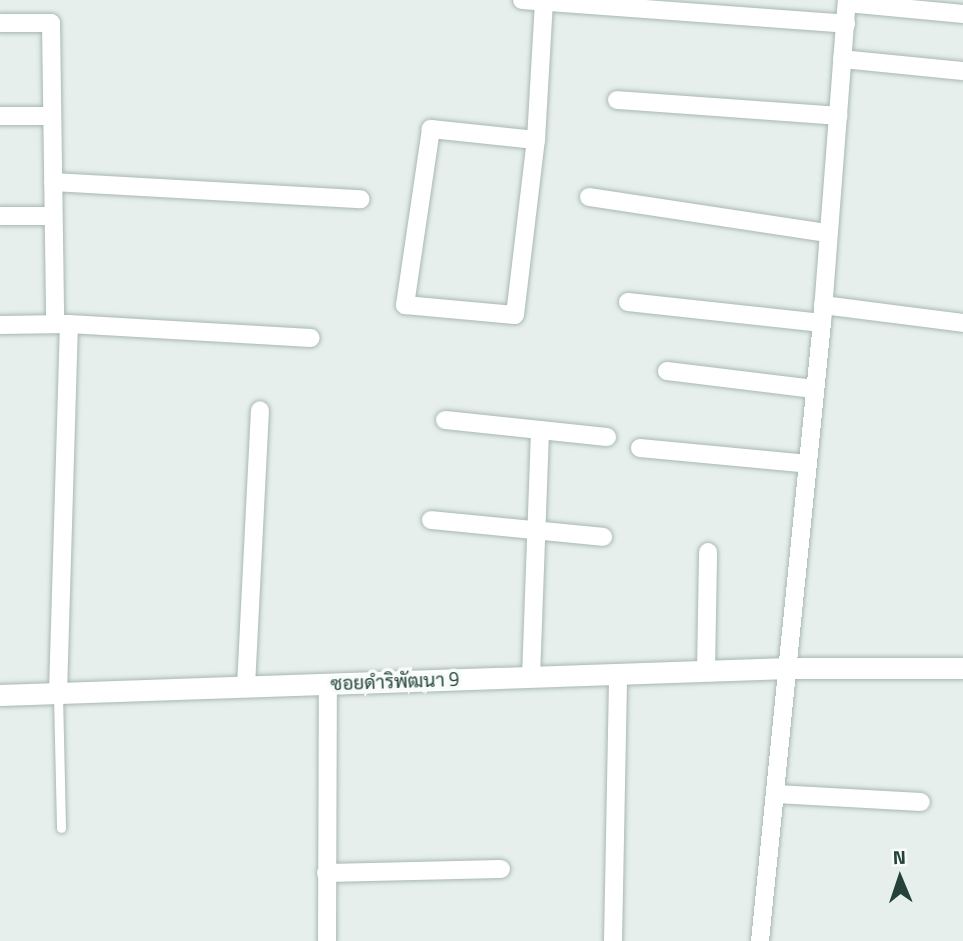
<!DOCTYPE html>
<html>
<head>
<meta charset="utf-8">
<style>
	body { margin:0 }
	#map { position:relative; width:963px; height:941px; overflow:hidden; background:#e6efeb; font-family:"Titillium Web",Sarabun,sans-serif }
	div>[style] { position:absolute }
	.roads { filter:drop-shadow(0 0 2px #a8b8b2) drop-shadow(0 0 2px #a8b8b2) }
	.lane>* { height:9px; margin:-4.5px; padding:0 4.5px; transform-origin:4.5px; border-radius:4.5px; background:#fff }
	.street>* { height:18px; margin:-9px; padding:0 9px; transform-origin:9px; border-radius:9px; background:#fff }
	.secondary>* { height:21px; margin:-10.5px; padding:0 10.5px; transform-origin:10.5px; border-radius:10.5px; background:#fff }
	span { translate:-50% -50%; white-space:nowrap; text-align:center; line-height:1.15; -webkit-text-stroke:7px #f7fbf9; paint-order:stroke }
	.street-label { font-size:19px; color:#24423a }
	.north { position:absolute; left:865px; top:843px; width:70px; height:70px; -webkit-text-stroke:5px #f7fbf9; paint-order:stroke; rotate:358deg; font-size:19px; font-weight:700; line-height:28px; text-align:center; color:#24423a }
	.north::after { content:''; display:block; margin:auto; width:24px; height:32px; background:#24423a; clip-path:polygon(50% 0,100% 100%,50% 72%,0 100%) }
</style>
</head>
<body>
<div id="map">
	<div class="roads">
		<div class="lane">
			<i style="left:58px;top:694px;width:134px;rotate:88.7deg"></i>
		</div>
		<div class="street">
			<i style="left:522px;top:0;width:325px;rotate:4.2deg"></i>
			<i style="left:847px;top:3px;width:117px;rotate:5.4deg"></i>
			<i style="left:0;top:23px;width:51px"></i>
			<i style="left:51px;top:23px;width:301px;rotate:89.2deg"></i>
			<i style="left:842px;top:59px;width:122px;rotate:5.7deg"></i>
			<i style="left:617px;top:100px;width:222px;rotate:4.1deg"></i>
			<i style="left:0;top:116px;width:52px"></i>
			<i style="left:536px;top:140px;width:106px;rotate:-174deg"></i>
			<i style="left:431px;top:129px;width:178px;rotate:98.4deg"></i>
			<i style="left:405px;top:305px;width:110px;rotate:5.2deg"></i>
			<i style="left:515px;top:315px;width:176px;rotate:-83.2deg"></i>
			<i style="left:536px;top:140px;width:139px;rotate:-86.7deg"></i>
			<i style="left:53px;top:182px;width:308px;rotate:3.2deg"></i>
			<i style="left:589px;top:197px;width:242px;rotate:8.6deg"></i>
			<i style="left:0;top:216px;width:53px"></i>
			<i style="left:628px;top:302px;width:195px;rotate:6.2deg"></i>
			<i style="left:823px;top:305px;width:141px;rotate:7.3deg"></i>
			<i style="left:0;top:325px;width:69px;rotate:-0.8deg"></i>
			<i style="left:69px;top:324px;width:242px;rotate:3.3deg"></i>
			<i style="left:667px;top:371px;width:148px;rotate:7deg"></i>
			<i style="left:445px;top:420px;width:163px;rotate:6deg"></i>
			<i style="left:640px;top:448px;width:169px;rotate:5.4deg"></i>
			<i style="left:431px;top:520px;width:173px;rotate:5.6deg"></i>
			<i style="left:706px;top:671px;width:119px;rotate:-89deg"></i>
			<i style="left:531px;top:677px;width:247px;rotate:-87.9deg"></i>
			<i style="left:246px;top:686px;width:276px;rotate:-87.1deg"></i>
			<i style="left:58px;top:693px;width:369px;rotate:-88.3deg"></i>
			<i style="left:776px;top:794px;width:145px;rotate:3.2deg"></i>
			<i style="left:326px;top:873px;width:175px;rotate:-1.3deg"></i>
			<i style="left:327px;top:941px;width:257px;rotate:-89.8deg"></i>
			<i style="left:613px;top:941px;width:267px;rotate:-88.9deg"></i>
			<i style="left:760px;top:941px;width:621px;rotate:-84.27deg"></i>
			<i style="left:822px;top:323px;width:324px;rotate:-85.6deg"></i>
		</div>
		<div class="secondary">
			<i style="left:0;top:695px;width:789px;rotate:-1.96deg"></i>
			<i style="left:789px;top:668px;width:174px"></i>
		</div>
	</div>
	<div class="street-label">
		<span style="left:395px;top:681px;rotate:-2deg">ซอยดำริพัฒนา 9</span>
	</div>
	<div class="north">N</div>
</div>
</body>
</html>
